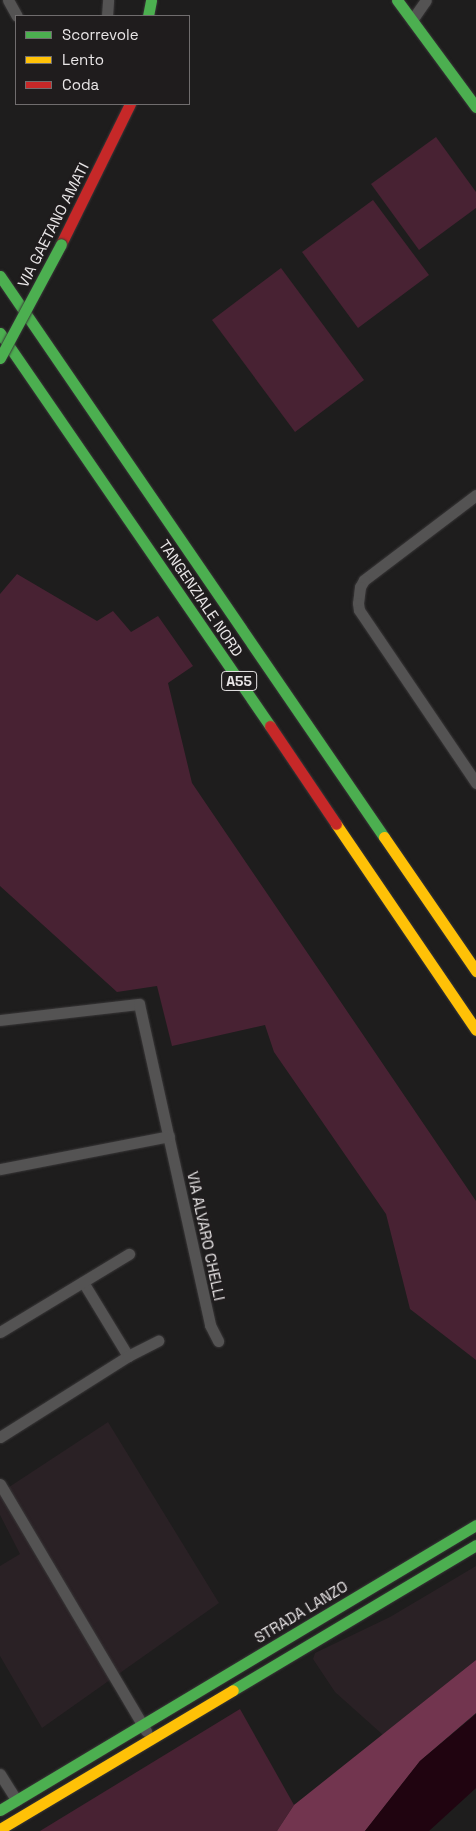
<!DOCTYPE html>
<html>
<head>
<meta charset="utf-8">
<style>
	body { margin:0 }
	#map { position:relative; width:476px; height:1831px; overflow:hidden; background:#1e1d1d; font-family:"Space Grotesk",sans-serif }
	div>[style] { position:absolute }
	.built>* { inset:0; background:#2a2125 }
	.green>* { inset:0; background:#482233 }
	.forest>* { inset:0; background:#72354f }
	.water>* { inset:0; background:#200410 }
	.roads { filter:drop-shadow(0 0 1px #393738) drop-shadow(0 0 1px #393738) }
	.street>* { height:11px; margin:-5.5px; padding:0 5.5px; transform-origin:5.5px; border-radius:5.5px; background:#545353 }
	.fast>* { height:11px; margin:-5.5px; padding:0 5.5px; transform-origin:5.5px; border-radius:5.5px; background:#4caf50 }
	.slow>* { height:11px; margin:-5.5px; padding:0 5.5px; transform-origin:5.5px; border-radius:5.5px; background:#ffc107 }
	.jam>* { height:11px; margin:-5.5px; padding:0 5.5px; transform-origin:5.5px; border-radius:5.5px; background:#c62828 }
	.bridges { filter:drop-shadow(0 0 1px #393738) drop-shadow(0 0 1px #393738) }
	.fast-bridge>* { height:11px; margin:-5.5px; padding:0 5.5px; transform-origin:5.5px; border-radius:5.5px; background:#4caf50 }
	span { translate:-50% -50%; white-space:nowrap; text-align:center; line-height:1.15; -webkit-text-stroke:4.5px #1f1c1d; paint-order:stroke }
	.shield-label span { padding:1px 4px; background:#1f1c1d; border:1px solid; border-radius:4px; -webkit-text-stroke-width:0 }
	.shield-label { font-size:14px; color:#e9e6e7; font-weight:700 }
	.street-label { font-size:15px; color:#e9e6e7 }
	.legend { position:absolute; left:15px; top:15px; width:175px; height:90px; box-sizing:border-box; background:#1f1c1d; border:1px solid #706d6e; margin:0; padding:6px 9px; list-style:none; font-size:15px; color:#e9e6e7 }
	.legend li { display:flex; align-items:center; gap:10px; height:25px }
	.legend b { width:25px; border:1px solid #706d6e }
</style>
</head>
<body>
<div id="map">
	<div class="built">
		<i style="clip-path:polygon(108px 1422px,219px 1603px,42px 1728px,0 1656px,0 1566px,20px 1554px,0 1515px,0 1493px)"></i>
		<i style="clip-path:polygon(476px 1566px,476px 1660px,383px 1735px,335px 1692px,313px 1659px,315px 1653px,390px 1617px)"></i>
	</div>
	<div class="green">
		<i style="clip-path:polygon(436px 137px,476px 192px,476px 208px,419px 250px,371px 184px)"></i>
		<i style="clip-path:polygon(373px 200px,429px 275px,358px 328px,302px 252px)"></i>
		<i style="clip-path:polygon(281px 268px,364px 380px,295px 432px,212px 320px)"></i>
		<i style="clip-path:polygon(17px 574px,97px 621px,113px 611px,131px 632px,158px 616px,193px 666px,168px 683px,192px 783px,476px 1201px,476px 1360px,410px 1309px,386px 1214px,274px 1052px,265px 1025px,172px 1046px,157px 986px,117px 992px,0 886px,0 594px)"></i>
		<i style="clip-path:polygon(240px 1709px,294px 1805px,277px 1831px,40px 1831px)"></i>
	</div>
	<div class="forest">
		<i style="clip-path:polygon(476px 1660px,476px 1713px,420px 1761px,365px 1831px,277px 1831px,294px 1805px)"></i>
	</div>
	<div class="water">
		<i style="clip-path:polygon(476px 1714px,476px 1788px,429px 1831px,365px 1831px,420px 1761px)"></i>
	</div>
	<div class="roads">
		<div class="street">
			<i style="left:8px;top:0;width:18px;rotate:61deg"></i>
			<i style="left:107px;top:16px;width:16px;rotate:-86deg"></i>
			<i style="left:412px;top:20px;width:24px;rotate:-55deg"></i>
			<i style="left:476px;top:495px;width:141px;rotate:142.8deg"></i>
			<i style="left:364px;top:580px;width:8px;rotate:120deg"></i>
			<i style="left:360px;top:587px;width:16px;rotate:97deg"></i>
			<i style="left:358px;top:603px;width:7px;rotate:82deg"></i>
			<i style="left:359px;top:610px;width:209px;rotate:55.9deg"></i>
			<i style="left:0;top:1020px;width:140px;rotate:-6.6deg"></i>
			<i style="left:139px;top:1004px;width:329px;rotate:77.5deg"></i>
			<i style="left:210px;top:1325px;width:18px;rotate:63deg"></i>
			<i style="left:0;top:1169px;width:172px;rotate:-11deg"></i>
			<i style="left:83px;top:1282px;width:87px;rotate:58.7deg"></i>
			<i style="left:0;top:1332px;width:151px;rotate:-31.2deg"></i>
			<i style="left:0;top:1437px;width:151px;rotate:-32.3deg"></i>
			<i style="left:128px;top:1356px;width:34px;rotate:-27deg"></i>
			<i style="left:0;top:1484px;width:287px;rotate:59.4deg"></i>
			<i style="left:0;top:1774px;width:31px;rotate:58deg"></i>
		</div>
		<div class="fast">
			<i style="left:397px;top:0;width:133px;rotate:53.6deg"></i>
			<i style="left:148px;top:16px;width:16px;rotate:-79deg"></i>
			<i style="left:0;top:276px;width:680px;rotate:55.61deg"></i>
			<i style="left:0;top:333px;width:477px;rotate:55.5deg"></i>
			<i style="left:233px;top:1690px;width:283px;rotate:-30.8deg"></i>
			<i style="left:0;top:1810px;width:555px;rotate:-30.91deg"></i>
		</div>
		<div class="slow">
			<i style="left:336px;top:824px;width:249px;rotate:55.8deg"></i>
			<i style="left:384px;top:837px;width:163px;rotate:55.5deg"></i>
			<i style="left:0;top:1829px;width:271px;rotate:-30.8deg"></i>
		</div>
		<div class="jam">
			<i style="left:61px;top:244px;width:156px;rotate:-63.8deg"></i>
			<i style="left:270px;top:726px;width:118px;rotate:56deg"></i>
		</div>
	</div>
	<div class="bridges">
		<div class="fast-bridge">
			<i style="left:0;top:358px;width:129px;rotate:-61.8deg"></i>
		</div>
	</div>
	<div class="shield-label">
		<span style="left:239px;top:681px">A55</span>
	</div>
	<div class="street-label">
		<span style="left:53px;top:225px;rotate:-63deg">VIA GAETANO AMATI</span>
		<span style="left:201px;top:598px;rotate:56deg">TANGENZIALE NORD</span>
		<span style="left:206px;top:1236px;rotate:78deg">VIA ALVARO CHELLI</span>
		<span style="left:301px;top:1612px;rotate:-31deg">STRADA LANZO</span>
	</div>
	<ul class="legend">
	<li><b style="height:6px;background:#4caf50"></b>Scorrevole</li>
	<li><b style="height:6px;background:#ffc107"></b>Lento</li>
	<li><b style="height:6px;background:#c62828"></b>Coda</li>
	</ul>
</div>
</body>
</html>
